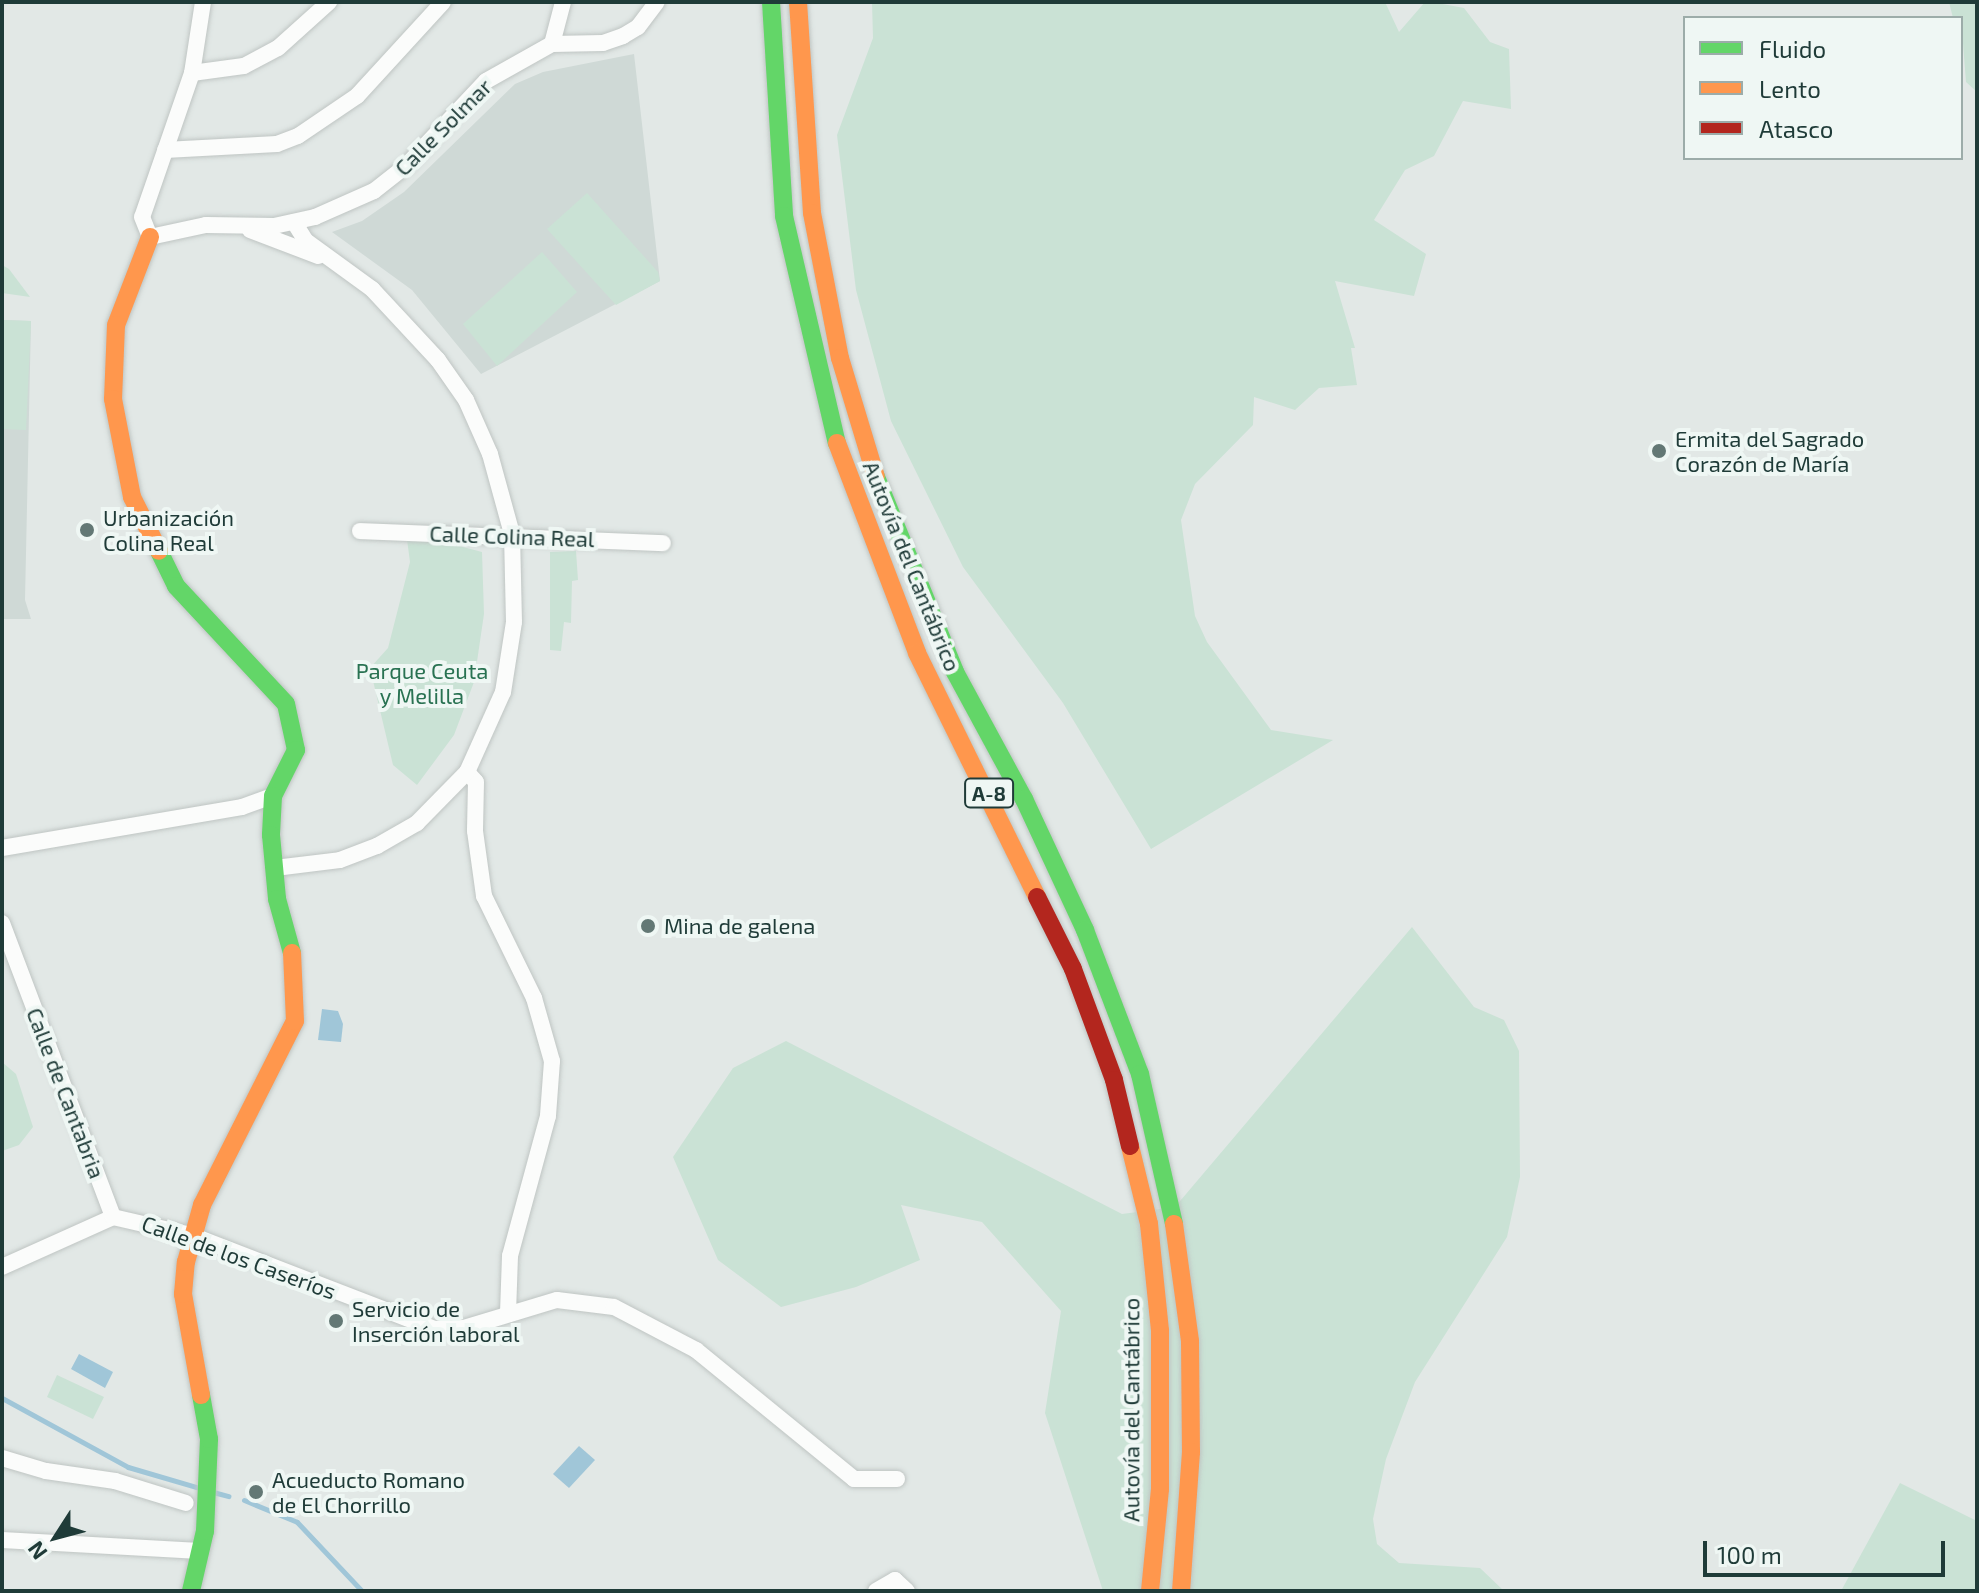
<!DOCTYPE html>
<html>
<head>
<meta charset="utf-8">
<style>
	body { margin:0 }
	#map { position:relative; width:1979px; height:1593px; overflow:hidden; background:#e2e8e6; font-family:"Exo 2",sans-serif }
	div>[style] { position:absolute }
	.built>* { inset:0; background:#cfd9d6 }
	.green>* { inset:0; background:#cae2d5 }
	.water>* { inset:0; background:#a0c6d8 }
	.stream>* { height:5px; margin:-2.5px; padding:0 2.5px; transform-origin:2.5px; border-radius:2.5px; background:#a0c6d8 }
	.roads { filter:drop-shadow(0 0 2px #bfc5c3) drop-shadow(0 0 2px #bfc5c3) }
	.street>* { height:16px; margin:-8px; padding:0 8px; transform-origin:8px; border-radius:8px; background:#fbfcfb }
	.fast>* { height:18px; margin:-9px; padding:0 9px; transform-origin:9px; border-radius:9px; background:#63d668 }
	.slow>* { height:18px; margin:-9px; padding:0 9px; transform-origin:9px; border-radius:9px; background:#ff974d }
	.jam>* { height:18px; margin:-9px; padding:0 9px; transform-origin:9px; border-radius:9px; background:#b3261e }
	.dots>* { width:22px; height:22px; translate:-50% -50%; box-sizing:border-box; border:4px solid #eff7f4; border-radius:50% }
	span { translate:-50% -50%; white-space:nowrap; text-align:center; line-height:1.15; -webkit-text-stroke:8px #eff7f4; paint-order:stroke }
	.shield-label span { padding:2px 6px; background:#eff7f4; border:2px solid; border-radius:6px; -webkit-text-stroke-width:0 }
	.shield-label { font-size:20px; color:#1f3b38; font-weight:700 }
	.street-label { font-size:22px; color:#1f3b38 }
	.poi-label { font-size:22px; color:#1f3b38 }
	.left { translate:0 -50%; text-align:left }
	.park-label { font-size:22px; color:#297252 }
	.frame { position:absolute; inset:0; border:4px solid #1f3b38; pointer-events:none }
	.legend { position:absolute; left:1683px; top:16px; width:280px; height:144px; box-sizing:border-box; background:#eff7f4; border:2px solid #9caca9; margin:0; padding:10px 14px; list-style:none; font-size:24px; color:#1f3b38 }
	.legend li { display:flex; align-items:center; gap:16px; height:40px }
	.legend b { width:40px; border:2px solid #9caca9 }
	.north { position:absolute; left:16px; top:1497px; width:80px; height:80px; -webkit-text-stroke:6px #eff7f4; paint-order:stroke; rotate:234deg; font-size:22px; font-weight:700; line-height:32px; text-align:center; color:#1f3b38 }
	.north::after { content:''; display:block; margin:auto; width:28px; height:36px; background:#1f3b38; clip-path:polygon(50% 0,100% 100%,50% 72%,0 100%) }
	.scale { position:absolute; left:1703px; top:1541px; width:242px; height:36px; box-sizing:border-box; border:4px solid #1f3b38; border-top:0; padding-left:10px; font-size:24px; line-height:28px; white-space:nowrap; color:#1f3b38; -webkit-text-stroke:6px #eff7f4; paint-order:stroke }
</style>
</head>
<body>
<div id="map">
	<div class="built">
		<i style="clip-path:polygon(634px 54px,660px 281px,481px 374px,412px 290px,332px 232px,362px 221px,404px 192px,515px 84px,543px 72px)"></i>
		<i style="clip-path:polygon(2px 320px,31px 321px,25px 600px,31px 619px,2px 619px)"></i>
	</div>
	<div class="green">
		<i style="clip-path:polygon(872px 2px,1385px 2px,1399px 32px,1425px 2px,1432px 2px,1464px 8px,1490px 42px,1509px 49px,1511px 109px,1463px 101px,1434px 156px,1405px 170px,1374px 220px,1426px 254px,1414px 296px,1335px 281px,1355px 348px,1351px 348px,1357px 385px,1319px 388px,1295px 410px,1254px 397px,1253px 425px,1195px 484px,1181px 520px,1195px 616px,1207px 642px,1271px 730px,1333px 740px,1151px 849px,1063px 703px,963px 567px,891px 421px,856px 290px,837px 135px,873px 38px)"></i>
		<i style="clip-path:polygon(1949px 2px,1977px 2px,1977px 92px,1966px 82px,1961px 18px,1953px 18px)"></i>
		<i style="clip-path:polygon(587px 193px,658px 272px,660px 281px,616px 305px,547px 229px)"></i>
		<i style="clip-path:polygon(542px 252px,577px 292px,497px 366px,463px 324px)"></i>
		<i style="clip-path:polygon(2px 265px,9px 269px,30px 297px,2px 293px)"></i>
		<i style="clip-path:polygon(2px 320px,31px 321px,26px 430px,2px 429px)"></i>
		<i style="clip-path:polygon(406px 532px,482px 552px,484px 614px,474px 682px,454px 735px,417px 785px,393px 765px,370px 668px,388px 648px,410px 562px)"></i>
		<i style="clip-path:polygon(576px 551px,578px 580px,572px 581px,571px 623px,564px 622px,561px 651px,550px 650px,550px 552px)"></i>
		<i style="clip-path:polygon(1412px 927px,1474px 1007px,1504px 1020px,1519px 1051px,1520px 1177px,1507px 1237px,1415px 1382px,1386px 1459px,1373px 1519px,1377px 1544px,1399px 1563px,1480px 1568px,1504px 1591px,1103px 1591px,1045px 1413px,1061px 1311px,982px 1222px,901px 1205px,920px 1260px,856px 1287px,781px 1307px,718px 1260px,673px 1157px,733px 1068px,786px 1041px,1122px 1214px,1175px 1207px)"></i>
		<i style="clip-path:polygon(2px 1062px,16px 1074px,33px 1127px,19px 1145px,2px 1151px)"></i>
		<i style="clip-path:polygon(57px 1375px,104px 1397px,93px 1419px,47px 1397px)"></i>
		<i style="clip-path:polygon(1900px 1483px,1977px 1521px,1977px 1591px,1841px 1591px)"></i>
	</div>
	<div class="water">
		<i style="clip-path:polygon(322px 1009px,338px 1011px,343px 1024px,341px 1042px,318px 1040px)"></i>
		<i style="clip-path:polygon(79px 1354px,113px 1372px,105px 1388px,71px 1369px)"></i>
		<i style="clip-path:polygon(579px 1446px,595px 1460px,569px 1488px,553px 1474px)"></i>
	</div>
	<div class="stream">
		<i style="left:2px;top:1398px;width:144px;rotate:28.7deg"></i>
		<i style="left:128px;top:1467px;width:75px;rotate:16.3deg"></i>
		<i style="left:213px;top:1492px;width:16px;rotate:15deg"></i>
		<i style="left:244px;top:1500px;width:57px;rotate:22.5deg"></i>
		<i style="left:297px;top:1522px;width:95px;rotate:46.7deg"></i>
	</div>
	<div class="roads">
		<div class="street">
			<i style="left:203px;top:2px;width:72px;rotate:98.8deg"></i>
			<i style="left:192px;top:73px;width:152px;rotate:109.1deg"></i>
			<i style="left:142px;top:217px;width:22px;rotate:68deg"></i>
			<i style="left:150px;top:237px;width:57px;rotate:-12.1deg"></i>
			<i style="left:206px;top:225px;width:68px;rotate:0.8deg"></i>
			<i style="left:274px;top:226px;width:42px;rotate:-12.4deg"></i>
			<i style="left:315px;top:217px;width:64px;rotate:-23.8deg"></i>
			<i style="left:374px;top:191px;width:42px;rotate:-38.2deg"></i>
			<i style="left:407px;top:165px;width:115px;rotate:-46.8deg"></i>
			<i style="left:486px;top:81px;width:76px;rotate:-29.3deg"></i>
			<i style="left:552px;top:44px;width:43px;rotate:-75.3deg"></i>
			<i style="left:552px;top:44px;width:51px;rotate:-1.1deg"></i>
			<i style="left:603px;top:43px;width:21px;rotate:-19deg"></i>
			<i style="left:623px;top:36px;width:17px;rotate:-31deg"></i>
			<i style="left:638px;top:27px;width:31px;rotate:-53deg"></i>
			<i style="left:192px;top:73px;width:52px;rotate:-7.7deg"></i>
			<i style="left:244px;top:66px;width:38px;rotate:-28deg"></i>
			<i style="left:278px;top:48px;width:69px;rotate:-42deg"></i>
			<i style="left:165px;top:150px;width:112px;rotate:-3.1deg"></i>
			<i style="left:277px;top:144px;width:22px;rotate:-21deg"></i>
			<i style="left:298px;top:136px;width:71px;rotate:-34.1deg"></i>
			<i style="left:357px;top:96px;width:127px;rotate:-47.5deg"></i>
			<i style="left:294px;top:222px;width:22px;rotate:58deg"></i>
			<i style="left:306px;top:241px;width:82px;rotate:36deg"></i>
			<i style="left:372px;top:289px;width:97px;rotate:47.1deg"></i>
			<i style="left:438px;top:360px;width:49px;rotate:55deg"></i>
			<i style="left:466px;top:400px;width:59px;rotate:66deg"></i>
			<i style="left:490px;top:454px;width:83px;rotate:74.6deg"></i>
			<i style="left:512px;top:534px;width:88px;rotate:88.7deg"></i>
			<i style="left:514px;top:622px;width:71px;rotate:98.9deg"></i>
			<i style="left:503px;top:692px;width:88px;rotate:114.2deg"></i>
			<i style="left:467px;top:772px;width:13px;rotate:48deg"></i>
			<i style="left:476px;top:782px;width:49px;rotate:91.2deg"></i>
			<i style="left:475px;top:831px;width:66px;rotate:82.1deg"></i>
			<i style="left:484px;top:896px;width:114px;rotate:63.9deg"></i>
			<i style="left:534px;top:998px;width:66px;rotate:74.1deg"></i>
			<i style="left:552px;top:1061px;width:55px;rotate:94.2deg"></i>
			<i style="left:548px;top:1116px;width:145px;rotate:105.2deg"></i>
			<i style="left:510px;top:1256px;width:56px;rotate:92deg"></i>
			<i style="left:250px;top:230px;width:73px;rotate:20.9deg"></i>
			<i style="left:360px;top:531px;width:303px;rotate:2.3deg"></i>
			<i style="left:2px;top:848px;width:243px;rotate:-9.7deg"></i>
			<i style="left:242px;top:807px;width:33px;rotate:-20deg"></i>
			<i style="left:275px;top:868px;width:65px;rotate:-7deg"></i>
			<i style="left:340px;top:860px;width:40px;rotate:-21deg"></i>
			<i style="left:377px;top:846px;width:46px;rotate:-29.9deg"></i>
			<i style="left:417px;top:823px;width:71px;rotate:-45.6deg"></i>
			<i style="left:2px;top:923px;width:314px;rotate:69.3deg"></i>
			<i style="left:2px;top:1267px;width:122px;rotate:-24.2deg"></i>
			<i style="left:113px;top:1217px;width:80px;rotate:13deg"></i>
			<i style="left:191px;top:1235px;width:261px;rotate:21.1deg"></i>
			<i style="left:434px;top:1329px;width:30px;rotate:-2deg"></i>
			<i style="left:464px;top:1328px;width:97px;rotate:-16.8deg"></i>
			<i style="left:557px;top:1300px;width:57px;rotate:7deg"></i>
			<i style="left:614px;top:1307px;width:93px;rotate:27.7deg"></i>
			<i style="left:696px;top:1350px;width:204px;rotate:39.2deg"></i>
			<i style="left:854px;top:1479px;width:43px"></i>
			<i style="left:2px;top:1458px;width:46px;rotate:16.5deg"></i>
			<i style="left:46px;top:1471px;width:70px;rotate:8.2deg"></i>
			<i style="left:115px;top:1481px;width:74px;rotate:17.2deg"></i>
			<i style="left:2px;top:1540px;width:198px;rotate:3.2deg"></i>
			<i style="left:876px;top:1591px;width:22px;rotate:-30deg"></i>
			<i style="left:895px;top:1580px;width:16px;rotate:43deg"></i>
		</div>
		<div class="fast">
			<i style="left:771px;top:2px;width:214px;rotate:86.5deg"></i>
			<i style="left:784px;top:216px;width:233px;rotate:76.9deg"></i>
			<i style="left:876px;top:477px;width:210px;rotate:67.9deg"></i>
			<i style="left:955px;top:672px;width:145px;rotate:61.5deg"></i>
			<i style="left:1024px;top:799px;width:145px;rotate:65deg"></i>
			<i style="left:1085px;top:930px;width:154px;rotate:69.1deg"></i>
			<i style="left:1140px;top:1074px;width:154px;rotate:77.2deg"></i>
			<i style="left:159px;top:551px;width:39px;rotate:64deg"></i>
			<i style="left:176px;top:586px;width:161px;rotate:47deg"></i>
			<i style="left:286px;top:704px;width:47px;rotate:77.7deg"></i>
			<i style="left:296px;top:750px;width:51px;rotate:116.6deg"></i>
			<i style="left:273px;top:796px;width:39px;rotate:93deg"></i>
			<i style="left:271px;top:835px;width:64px;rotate:84.6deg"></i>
			<i style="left:277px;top:899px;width:56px;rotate:74.5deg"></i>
			<i style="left:191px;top:1591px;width:62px;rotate:-76.9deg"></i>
			<i style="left:205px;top:1531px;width:92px;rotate:-87.5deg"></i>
			<i style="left:209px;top:1439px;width:45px;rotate:-100.3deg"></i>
		</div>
		<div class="slow">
			<i style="left:798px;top:2px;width:211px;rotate:86.2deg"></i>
			<i style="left:812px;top:213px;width:148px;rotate:79.1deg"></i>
			<i style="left:840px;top:358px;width:124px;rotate:73.2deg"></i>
			<i style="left:150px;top:237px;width:94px;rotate:111.1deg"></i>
			<i style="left:116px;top:325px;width:74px;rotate:92.3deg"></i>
			<i style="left:113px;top:399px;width:100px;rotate:79deg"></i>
			<i style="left:132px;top:497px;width:60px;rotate:63.4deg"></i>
			<i style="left:837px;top:443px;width:225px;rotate:69.1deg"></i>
			<i style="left:917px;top:653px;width:272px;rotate:63.8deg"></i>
			<i style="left:1130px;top:1146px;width:80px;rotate:76.3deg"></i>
			<i style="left:1149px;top:1224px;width:108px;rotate:84.1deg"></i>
			<i style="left:1160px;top:1331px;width:158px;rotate:90deg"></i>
			<i style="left:1160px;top:1489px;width:102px;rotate:95.6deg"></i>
			<i style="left:1174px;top:1224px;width:118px;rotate:82.2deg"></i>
			<i style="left:1190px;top:1341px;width:111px;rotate:89.5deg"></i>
			<i style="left:1191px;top:1452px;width:139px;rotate:94.1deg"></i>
			<i style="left:201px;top:1395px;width:103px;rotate:-100.1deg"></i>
			<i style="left:183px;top:1294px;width:32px;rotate:-85deg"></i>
			<i style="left:186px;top:1262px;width:59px;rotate:-74.3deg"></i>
			<i style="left:202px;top:1205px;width:206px;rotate:-63.2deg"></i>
			<i style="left:295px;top:1021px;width:68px;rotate:-92.5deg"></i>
		</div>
		<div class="jam">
			<i style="left:1037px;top:897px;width:80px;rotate:63.4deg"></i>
			<i style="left:1073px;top:969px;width:118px;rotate:69.7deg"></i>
			<i style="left:1114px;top:1080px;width:68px;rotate:76.4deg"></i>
		</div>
	</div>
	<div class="dots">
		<i style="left:1659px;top:451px;background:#637875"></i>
		<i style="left:87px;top:530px;background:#637875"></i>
		<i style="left:648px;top:926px;background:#637875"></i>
		<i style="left:336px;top:1321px;background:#637875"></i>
		<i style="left:256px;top:1492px;background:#637875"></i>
	</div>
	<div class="shield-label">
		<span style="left:989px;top:793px">A-8</span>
	</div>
	<div class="street-label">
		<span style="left:443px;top:127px;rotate:-45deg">Calle Solmar</span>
		<span style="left:512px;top:536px;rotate:2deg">Calle Colina Real</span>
		<span style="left:912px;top:566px;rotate:68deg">Autovía del Cantábrico</span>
		<span style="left:66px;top:1093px;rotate:69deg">Calle de Cantabria</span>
		<span style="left:239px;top:1257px;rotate:20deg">Calle de los Caseríos</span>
		<span style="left:1131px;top:1410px;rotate:-90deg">Autovía del Cantábrico</span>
	</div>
	<div class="poi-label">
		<span class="left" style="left:1675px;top:451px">Ermita del Sagrado<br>Corazón de María</span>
		<span class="left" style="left:103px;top:530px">Urbanización<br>Colina Real</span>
		<span class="left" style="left:664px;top:926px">Mina de galena</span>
		<span class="left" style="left:352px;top:1321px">Servicio de<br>Inserción laboral</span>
		<span class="left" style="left:272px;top:1492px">Acueducto Romano<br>de El Chorrillo</span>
	</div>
	<div class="park-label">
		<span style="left:422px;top:683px">Parque Ceuta<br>y Melilla</span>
	</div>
	<div class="frame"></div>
	<ul class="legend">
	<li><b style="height:10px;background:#63d668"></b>Fluido</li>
	<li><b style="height:10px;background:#ff974d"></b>Lento</li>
	<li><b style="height:10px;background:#b3261e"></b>Atasco</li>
	</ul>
	<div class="north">N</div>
	<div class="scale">100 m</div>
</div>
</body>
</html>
